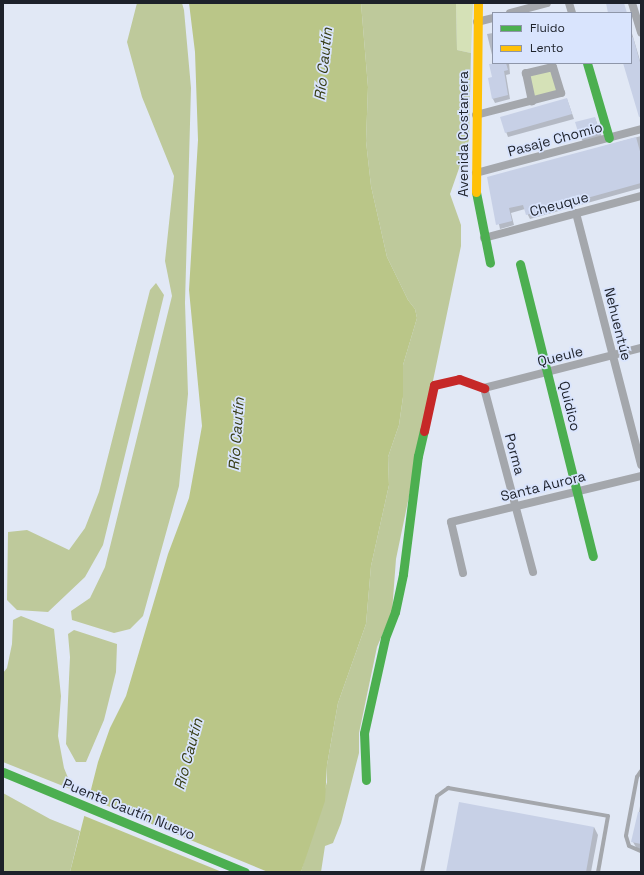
<!DOCTYPE html>
<html>
<head>
<meta charset="utf-8">
<style>
	body { margin:0 }
	#map { position:relative; width:644px; height:875px; overflow:hidden; background:#e1e8f5; font-family:"Space Grotesk",sans-serif }
	div>[style] { position:absolute }
	.green>* { inset:0; background:#d5e1b7 }
	.forest>* { inset:0; background:#bec99b }
	.water>* { inset:0; background:#bac688 }
	.pier>* { inset:0; background:#e1e8f5 }
	.shadow>* { inset:0; background:#0003 }
	.building>* { inset:0; background:#c7d0e6 }
	.lane>* { height:4px; margin:-2px; padding:0 2px; transform-origin:2px; border-radius:2px; background:#a4a7ac }
	.street>* { height:8px; margin:-4px; padding:0 4px; transform-origin:4px; border-radius:4px; background:#a4a7ac }
	.fast>* { height:9px; margin:-4.5px; padding:0 4.5px; transform-origin:4.5px; border-radius:4.5px; background:#4caf50 }
	.slow>* { height:9px; margin:-4.5px; padding:0 4.5px; transform-origin:4.5px; border-radius:4.5px; background:#ffc107 }
	.jam>* { height:9px; margin:-4.5px; padding:0 4.5px; transform-origin:4.5px; border-radius:4.5px; background:#c62828 }
	span { translate:-50% -50%; white-space:nowrap; text-align:center; line-height:1.15; -webkit-text-stroke:3.5px #d9e4fd; paint-order:stroke }
	.street-label { font-size:14px; color:#1d212a }
	.water-label { font-size:15px; color:#363c14; font-style:italic }
	.frame { position:absolute; inset:0; border:4px solid #1d212a; pointer-events:none }
	.legend { position:absolute; left:492px; top:12px; width:140px; height:52px; box-sizing:border-box; background:#d9e4fd; border:1px solid #8e96a9; margin:0; padding:5px 7px; list-style:none; font-size:12px; color:#1d212a }
	.legend li { display:flex; align-items:center; gap:8px; height:20px }
	.legend b { width:20px; border:1px solid #8e96a9 }
</style>
</head>
<body>
<div id="map">
	<div class="green">
		<i style="clip-path:polygon(456px 3px,473px 3px,471px 53px,457px 50px)"></i>
		<i style="clip-path:polygon(552px 69px,559px 92px,535px 98px,528px 75px)"></i>
	</div>
	<div class="forest">
		<i style="clip-path:polygon(137px 3px,182px 3px,184px 10px,191px 88px,185px 303px,188px 394px,179px 486px,143px 616px,130px 629px,114px 633px,72px 620px,71px 611px,90px 598px,105px 567px,172px 296px,165px 261px,174px 176px,142px 97px,127px 42px)"></i>
		<i style="clip-path:polygon(361px 3px,456px 3px,457px 50px,471px 53px,469px 140px,450px 194px,461px 225px,461px 246px,396px 559px,392px 612px,377px 647px,359px 733px,359px 753px,341px 823px,333px 843px,325px 846px,321px 872px,301px 872px,327px 782px,327px 765px,338px 703px,366px 624px,371px 566px,389px 485px,388px 457px,399px 425px,403px 397px,403px 365px,417px 318px,415px 309px,408px 300px,387px 257px,371px 186px,366px 141px,368px 87px)"></i>
		<i style="clip-path:polygon(156px 283px,164px 295px,103px 545px,85px 577px,48px 612px,17px 610px,7px 600px,8px 532px,27px 530px,69px 550px,85px 528px,99px 492px,150px 290px)"></i>
		<i style="clip-path:polygon(21px 616px,54px 629px,61px 696px,58px 736px,64px 768px,73px 790px,3px 762px,3px 673px,7px 668px,12px 644px,13px 620px)"></i>
		<i style="clip-path:polygon(74px 630px,117px 644px,116px 672px,104px 720px,86px 762px,76px 762px,66px 744px,70px 657px,68px 634px)"></i>
		<i style="clip-path:polygon(3px 793px,50px 819px,80px 831px,70px 872px,3px 872px)"></i>
	</div>
	<div class="water">
		<i style="clip-path:polygon(189px 3px,361px 3px,368px 87px,366px 141px,371px 186px,387px 257px,408px 300px,415px 309px,417px 318px,403px 365px,403px 397px,399px 425px,388px 457px,389px 485px,371px 566px,366px 624px,338px 703px,327px 765px,325px 801px,301px 872px,70px 872px,98px 762px,110px 728px,126px 696px,168px 554px,189px 498px,202px 426px,189px 290px,198px 140px,195px 52px)"></i>
	</div>
	<div class="pier">
		<i style="clip-path:polygon(86px 797px,268px 872px,222px 872px,82px 815px)"></i>
	</div>
	<div class="shadow">
		<i style="clip-path:polygon(631px 30px,641px 64px,641px 121px,624px 63px,631px 63px)"></i>
		<i style="clip-path:polygon(493px 33px,493px 59px,487px 34px)"></i>
		<i style="clip-path:polygon(494px 63px,509px 63px,510px 74px,506px 75px,510px 99px,495px 103px,493px 99px)"></i>
		<i style="clip-path:polygon(567px 99px,574px 119px,508px 137px,501px 118px)"></i>
		<i style="clip-path:polygon(595px 118px,602px 137px,583px 142px,581px 137px)"></i>
		<i style="clip-path:polygon(641px 136px,641px 188px,530px 219px,525px 209px,511px 213px,514px 225px,500px 229px,489px 178px)"></i>
		<i style="clip-path:polygon(641px 801px,641px 850px,637px 849px,633px 842px)"></i>
		<i style="clip-path:polygon(594px 827px,598px 835px,591px 872px,448px 872px)"></i>
	</div>
	<div class="building">
		<i style="clip-path:polygon(606px 3px,624px 3px,627px 13px,608px 13px)"></i>
		<i style="clip-path:polygon(633px 37px,641px 66px,641px 116px,639px 117px,623px 63px,631px 63px,631px 38px)"></i>
		<i style="clip-path:polygon(506px 63px,508px 70px,504px 71px,508px 95px,492px 99px,488px 78px,492px 77px,489px 64px)"></i>
		<i style="clip-path:polygon(567px 98px,572px 114px,505px 133px,500px 117px)"></i>
		<i style="clip-path:polygon(595px 117px,600px 133px,580px 138px,575px 122px)"></i>
		<i style="clip-path:polygon(636px 137px,641px 155px,641px 183px,526px 215px,523px 205px,509px 208px,512px 221px,496px 225px,487px 177px)"></i>
		<i style="clip-path:polygon(459px 802px,594px 827px,586px 872px,446px 872px)"></i>
		<i style="clip-path:polygon(638px 812px,641px 812px,641px 844px,631px 842px)"></i>
	</div>
	<div class="lane">
		<i style="left:641px;top:771px;width:7px;rotate:124deg"></i>
		<i style="left:637px;top:777px;width:60px;rotate:100.6deg"></i>
		<i style="left:626px;top:836px;width:10px;rotate:73deg"></i>
		<i style="left:629px;top:846px;width:13px;rotate:23deg"></i>
		<i style="left:422px;top:872px;width:77px;rotate:-78.8deg"></i>
		<i style="left:437px;top:796px;width:14px;rotate:-36deg"></i>
		<i style="left:448px;top:788px;width:162px;rotate:9.9deg"></i>
		<i style="left:608px;top:816px;width:57px;rotate:100.1deg"></i>
	</div>
	<div class="street">
		<i style="left:569px;top:3px;width:10px;rotate:73deg"></i>
		<i style="left:632px;top:3px;width:31px;rotate:73deg"></i>
		<i style="left:510px;top:13px;width:38px;rotate:-15deg"></i>
		<i style="left:477px;top:22px;width:16px;rotate:-14deg"></i>
		<i style="left:476px;top:115px;width:88px;rotate:-14.5deg"></i>
		<i style="left:561px;top:93px;width:27px;rotate:-107deg"></i>
		<i style="left:553px;top:67px;width:28px;rotate:167deg"></i>
		<i style="left:526px;top:73px;width:29px;rotate:78deg"></i>
		<i style="left:476px;top:173px;width:171px;rotate:-14.9deg"></i>
		<i style="left:576px;top:213px;width:260px;rotate:75.5deg"></i>
		<i style="left:484px;top:238px;width:163px;rotate:-15deg"></i>
		<i style="left:533px;top:572px;width:190px;rotate:-104.9deg"></i>
		<i style="left:484px;top:388px;width:162px;rotate:-14.3deg"></i>
		<i style="left:463px;top:573px;width:52px;rotate:-103.2deg"></i>
		<i style="left:451px;top:522px;width:195px;rotate:-13.6deg"></i>
	</div>
	<div class="fast">
		<i style="left:587px;top:63px;width:78px;rotate:73.7deg"></i>
		<i style="left:476px;top:192px;width:72px;rotate:78.8deg"></i>
		<i style="left:520px;top:264px;width:301px;rotate:76deg"></i>
		<i style="left:3px;top:772px;width:262px;rotate:22.5deg"></i>
		<i style="left:366px;top:780px;width:47px;rotate:-92.4deg"></i>
		<i style="left:364px;top:733px;width:97px;rotate:-77.5deg"></i>
		<i style="left:385px;top:638px;width:28px;rotate:-69deg"></i>
		<i style="left:395px;top:612px;width:39px;rotate:-78deg"></i>
		<i style="left:403px;top:574px;width:119px;rotate:-82.8deg"></i>
		<i style="left:418px;top:456px;width:26px;rotate:-77deg"></i>
	</div>
	<div class="slow">
		<i style="left:476px;top:192px;width:189px;rotate:-89.4deg"></i>
	</div>
	<div class="jam">
		<i style="left:424px;top:431px;width:47px;rotate:-77.7deg"></i>
		<i style="left:434px;top:385px;width:26px;rotate:-13deg"></i>
		<i style="left:459px;top:379px;width:27px;rotate:20deg"></i>
	</div>
	<div class="street-label">
		<span style="left:463px;top:134px;rotate:-90deg">Avenida Costanera</span>
		<span style="left:555px;top:139px;rotate:-15deg">Pasaje Chomio</span>
		<span style="left:559px;top:204px;rotate:-15deg">Cheuque</span>
		<span style="left:618px;top:324px;rotate:76deg">Nehuentúe</span>
		<span style="left:560px;top:356px;rotate:-14deg">Queule</span>
		<span style="left:570px;top:406px;rotate:76deg">Quidico</span>
		<span style="left:515px;top:454px;rotate:75deg">Porma</span>
		<span style="left:543px;top:486px;rotate:-14deg">Santa Aurora</span>
		<span style="left:129px;top:809px;rotate:22deg">Puente Cautín Nuevo</span>
	</div>
	<div class="water-label">
		<span style="left:323px;top:64px;rotate:-84deg">Río Cautín</span>
		<span style="left:236px;top:434px;rotate:-86deg">Río Cautín</span>
		<span style="left:188px;top:754px;rotate:-75deg">Río Cautín</span>
	</div>
	<div class="frame"></div>
	<ul class="legend">
	<li><b style="height:5px;background:#4caf50"></b>Fluido</li>
	<li><b style="height:5px;background:#ffc107"></b>Lento</li>
	</ul>
</div>
</body>
</html>
